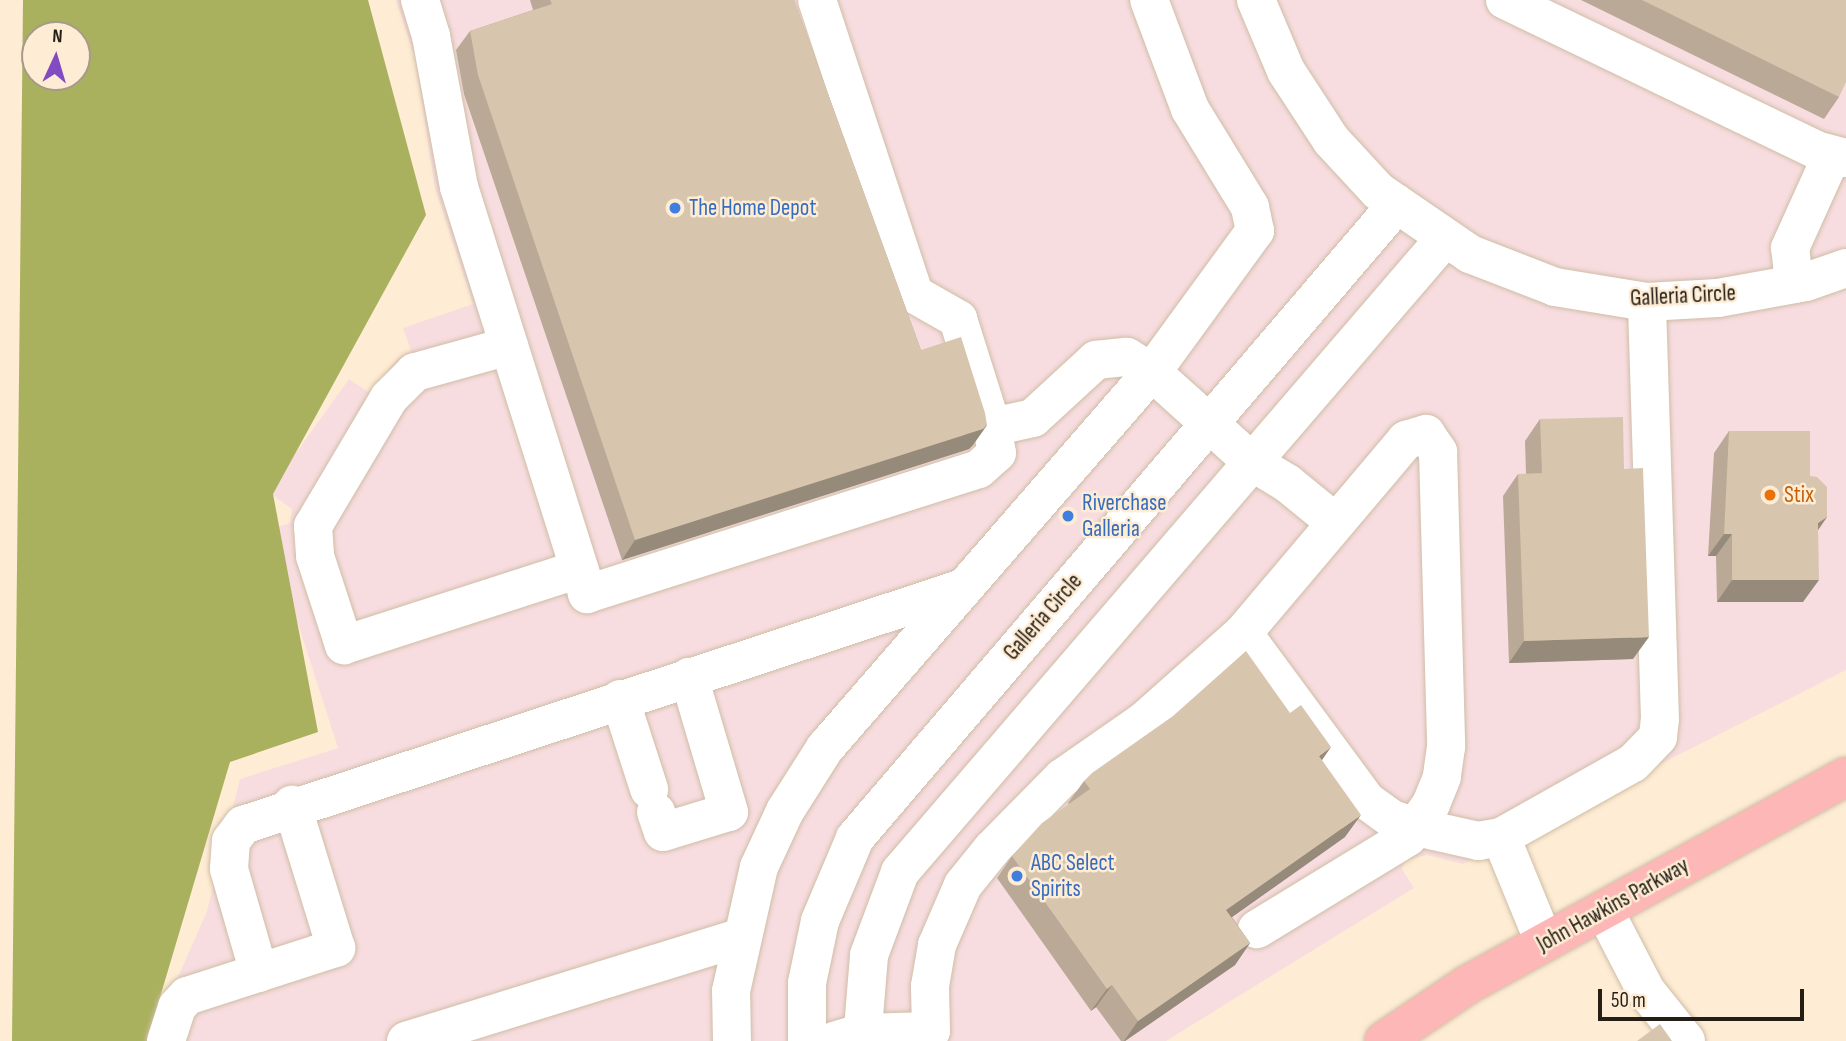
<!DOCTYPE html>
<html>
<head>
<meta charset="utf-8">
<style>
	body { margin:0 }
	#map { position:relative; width:1846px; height:1041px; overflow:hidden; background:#feecd4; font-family:"Sofia Sans Condensed",sans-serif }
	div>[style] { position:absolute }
	.commercial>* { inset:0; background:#f8dde0 }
	.forest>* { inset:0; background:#aab15e }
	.roads { filter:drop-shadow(0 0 2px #cfbda6) drop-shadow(0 0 2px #cfbda6) }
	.minor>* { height:38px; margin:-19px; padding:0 19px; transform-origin:19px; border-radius:19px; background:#fff }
	.major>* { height:38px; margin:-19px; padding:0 19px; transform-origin:19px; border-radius:19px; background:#fdb7b6 }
	.wall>* { inset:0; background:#b9a996 }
	.shaded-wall>* { inset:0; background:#968a7a }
	.building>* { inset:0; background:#d7c5ae }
	.dots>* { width:19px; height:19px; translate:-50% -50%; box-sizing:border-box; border:4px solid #feecd4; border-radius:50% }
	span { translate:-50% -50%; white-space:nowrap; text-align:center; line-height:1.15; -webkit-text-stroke:5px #feecd4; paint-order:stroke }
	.shop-label { font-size:23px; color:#366cbe }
	.left { translate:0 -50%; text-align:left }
	.street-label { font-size:23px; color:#241e15 }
	.food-label { font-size:23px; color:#c56008 }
	.north { position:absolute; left:21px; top:21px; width:70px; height:70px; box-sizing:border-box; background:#feecd4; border:2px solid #a79a88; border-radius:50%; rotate:4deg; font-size:19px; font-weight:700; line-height:28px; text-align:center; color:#241e15 }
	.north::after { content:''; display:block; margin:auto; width:24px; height:32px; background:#824bc2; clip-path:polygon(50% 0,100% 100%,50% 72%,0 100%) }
	.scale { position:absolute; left:1598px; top:989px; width:206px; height:32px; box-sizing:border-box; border:4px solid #241e15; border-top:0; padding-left:9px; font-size:21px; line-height:24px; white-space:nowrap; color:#241e15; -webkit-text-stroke:5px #feecd4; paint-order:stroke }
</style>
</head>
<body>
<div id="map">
	<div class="commercial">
		<i style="clip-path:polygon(396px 0,1846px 0,1846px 670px,1463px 864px,1427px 855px,1405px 860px,1402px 869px,1414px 888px,1166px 1041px,150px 1041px,207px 911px,240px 779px,338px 748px,268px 530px,290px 523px,292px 509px,268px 492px,349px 379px,370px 393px,398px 358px,411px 351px,403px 328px,473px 304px,435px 188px,415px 58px)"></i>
	</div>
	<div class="forest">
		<i style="clip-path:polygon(evenodd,23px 0,368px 0,426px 215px,273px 494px,318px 732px,230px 762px,147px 1041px,12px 1041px,23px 0,35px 35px,77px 35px,77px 77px,35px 77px,35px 35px)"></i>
	</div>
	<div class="roads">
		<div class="minor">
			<i style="left:420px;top:0;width:38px;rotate:73deg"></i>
			<i style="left:431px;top:36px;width:154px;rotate:79.5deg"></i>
			<i style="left:459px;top:187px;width:427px;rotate:72.5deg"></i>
			<i style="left:587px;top:594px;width:411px;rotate:-17.7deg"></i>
			<i style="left:979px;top:469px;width:24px;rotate:-42deg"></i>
			<i style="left:997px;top:453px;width:26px;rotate:-101deg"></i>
			<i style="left:817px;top:0;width:310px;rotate:71.7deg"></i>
			<i style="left:914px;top:294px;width:51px;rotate:29.6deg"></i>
			<i style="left:958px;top:319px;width:113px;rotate:72.5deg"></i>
			<i style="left:992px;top:427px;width:42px;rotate:-12.4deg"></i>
			<i style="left:1033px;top:418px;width:86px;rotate:-42.6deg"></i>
			<i style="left:1096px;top:360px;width:31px;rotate:-6deg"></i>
			<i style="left:1127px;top:357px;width:29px;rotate:31deg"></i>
			<i style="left:1152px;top:372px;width:135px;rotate:42deg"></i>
			<i style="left:1252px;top:462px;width:41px;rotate:31deg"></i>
			<i style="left:1287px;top:483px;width:63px;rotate:39.2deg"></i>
			<i style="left:1256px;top:0;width:77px;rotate:67.1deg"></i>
			<i style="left:1286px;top:71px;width:82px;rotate:56.9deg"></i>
			<i style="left:1331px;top:140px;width:69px;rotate:47.3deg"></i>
			<i style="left:1378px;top:191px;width:112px;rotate:34.4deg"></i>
			<i style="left:1470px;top:254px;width:91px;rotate:21.2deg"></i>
			<i style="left:1555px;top:287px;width:93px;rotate:9.3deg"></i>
			<i style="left:1647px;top:302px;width:71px;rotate:-3.2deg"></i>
			<i style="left:1718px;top:298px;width:89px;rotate:-10.3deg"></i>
			<i style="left:1806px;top:282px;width:42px;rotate:-19.3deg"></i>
			<i style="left:1505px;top:0;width:345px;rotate:25.7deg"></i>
			<i style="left:1816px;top:150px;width:31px;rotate:15deg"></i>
			<i style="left:1794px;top:284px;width:36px;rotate:-96deg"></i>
			<i style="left:1790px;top:248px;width:102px;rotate:-65.7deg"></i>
			<i style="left:509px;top:346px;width:98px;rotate:164.5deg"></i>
			<i style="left:415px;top:372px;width:37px;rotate:135deg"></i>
			<i style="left:389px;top:398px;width:149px;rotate:120.7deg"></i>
			<i style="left:313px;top:526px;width:30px;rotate:86deg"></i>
			<i style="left:315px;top:556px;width:94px;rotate:72deg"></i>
			<i style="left:344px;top:645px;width:247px;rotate:-17.9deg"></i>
			<i style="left:1243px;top:633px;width:209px;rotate:53.6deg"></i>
			<i style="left:1367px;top:801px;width:31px;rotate:36deg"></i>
			<i style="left:1392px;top:819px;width:25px;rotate:18deg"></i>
			<i style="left:1416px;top:827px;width:64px;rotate:12.7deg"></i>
			<i style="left:1478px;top:841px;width:23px;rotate:-10deg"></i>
			<i style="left:1501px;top:837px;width:151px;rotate:-29.3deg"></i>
			<i style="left:1633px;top:763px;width:36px;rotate:-46deg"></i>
			<i style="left:1658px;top:737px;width:18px;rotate:-84deg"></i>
			<i style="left:1660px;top:719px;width:417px;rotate:-91.8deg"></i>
			<i style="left:620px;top:699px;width:95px;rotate:72.1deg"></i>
			<i style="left:656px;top:812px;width:21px;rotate:71deg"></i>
			<i style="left:663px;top:832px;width:69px;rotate:-16.9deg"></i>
			<i style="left:729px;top:812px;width:141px;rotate:-106.5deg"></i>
			<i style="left:1501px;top:837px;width:113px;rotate:67.7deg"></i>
			<i style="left:1604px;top:910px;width:91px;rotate:62.6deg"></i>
			<i style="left:1646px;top:991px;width:64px;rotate:51.3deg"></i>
			<i style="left:259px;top:973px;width:108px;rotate:-106.1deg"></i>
			<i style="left:229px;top:869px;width:28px;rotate:-86deg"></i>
			<i style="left:231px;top:841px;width:20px;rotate:-53deg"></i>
			<i style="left:243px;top:825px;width:758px;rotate:-18.22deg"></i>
			<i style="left:166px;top:1041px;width:36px;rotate:-72deg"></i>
			<i style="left:177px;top:1007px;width:15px;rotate:-48deg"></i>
			<i style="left:187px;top:996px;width:157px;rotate:-17.9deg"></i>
			<i style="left:336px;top:948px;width:150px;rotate:-107.1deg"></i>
			<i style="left:406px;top:1041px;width:351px;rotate:-17.2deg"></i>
			<i style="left:732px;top:1041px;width:50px;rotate:-91.1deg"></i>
			<i style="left:731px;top:991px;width:127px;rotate:-77.3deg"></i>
			<i style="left:759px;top:867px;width:62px;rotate:-65.1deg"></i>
			<i style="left:785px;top:811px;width:75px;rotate:-57.6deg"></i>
			<i style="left:825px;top:748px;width:498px;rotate:-49deg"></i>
			<i style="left:1152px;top:372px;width:175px;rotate:-53.9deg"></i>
			<i style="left:1255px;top:231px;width:25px;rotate:-102deg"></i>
			<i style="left:1250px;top:207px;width:115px;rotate:-121.5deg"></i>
			<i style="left:1190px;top:109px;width:116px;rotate:-110.6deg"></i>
			<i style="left:807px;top:1041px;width:58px;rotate:-90deg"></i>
			<i style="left:807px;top:983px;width:63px;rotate:-78.2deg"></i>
			<i style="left:820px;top:921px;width:90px;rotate:-67.1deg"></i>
			<i style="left:855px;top:838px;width:834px;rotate:-49.47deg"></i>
			<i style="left:834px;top:1041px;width:27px;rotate:-17deg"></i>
			<i style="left:860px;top:1033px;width:71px;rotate:-1.6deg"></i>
			<i style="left:931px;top:1031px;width:45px;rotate:-91.3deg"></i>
			<i style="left:930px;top:986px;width:42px;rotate:-80.3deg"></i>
			<i style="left:937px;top:945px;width:65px;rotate:-66.6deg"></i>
			<i style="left:963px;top:885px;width:46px;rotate:-51.1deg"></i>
			<i style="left:992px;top:849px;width:100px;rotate:-45.4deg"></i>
			<i style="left:1062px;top:778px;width:101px;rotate:-34.9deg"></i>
			<i style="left:1145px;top:720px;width:131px;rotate:-41.6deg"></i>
			<i style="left:1243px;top:633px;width:253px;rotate:-49.8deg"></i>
			<i style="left:1406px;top:440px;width:21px;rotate:-17deg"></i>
			<i style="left:1426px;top:434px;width:22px;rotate:56deg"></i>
			<i style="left:1438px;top:452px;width:295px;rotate:88.4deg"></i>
			<i style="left:1446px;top:747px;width:30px;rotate:98deg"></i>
			<i style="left:1442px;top:777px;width:29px;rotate:112deg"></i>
			<i style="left:1431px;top:804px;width:40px;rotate:124.9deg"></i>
			<i style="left:1408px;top:837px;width:177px;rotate:148.6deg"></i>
			<i style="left:862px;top:1041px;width:86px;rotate:-85.3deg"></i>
			<i style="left:869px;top:955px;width:89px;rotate:-69.5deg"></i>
			<i style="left:900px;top:872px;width:835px;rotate:-49.32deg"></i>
		</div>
		<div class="major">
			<i style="left:1384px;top:1041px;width:100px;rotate:-34deg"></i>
			<i style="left:1467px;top:985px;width:432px;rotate:-28.8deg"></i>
		</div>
	</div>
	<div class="wall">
		<i style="clip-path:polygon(530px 0,794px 0,921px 350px,987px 425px,973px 445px,969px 449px,622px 560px,464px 94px,456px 50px,470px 31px,533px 10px)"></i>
		<i style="clip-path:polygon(1581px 0,1846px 0,1839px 97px,1824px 119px)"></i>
		<i style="clip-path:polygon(1540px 419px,1624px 469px,1633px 659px,1509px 663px,1503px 496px,1518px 474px,1526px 474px,1525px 441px)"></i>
		<i style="clip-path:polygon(1729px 431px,1810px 476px,1827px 517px,1818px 529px,1803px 602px,1717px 602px,1716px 556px,1708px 556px,1714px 453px)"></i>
		<i style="clip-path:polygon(1322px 760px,1345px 837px,1232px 917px,1250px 943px,1235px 965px,1125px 1041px,1121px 1041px,1096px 1007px,1091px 1011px,997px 878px,1012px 856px,1069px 804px,1068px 803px,1084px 781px)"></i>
	</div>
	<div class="shaded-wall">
		<i style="clip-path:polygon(987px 425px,973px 445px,969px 449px,622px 560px,635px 540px)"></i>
		<i style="clip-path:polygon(1827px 517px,1812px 539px,1818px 523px)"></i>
		<i style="clip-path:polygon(1724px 534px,1732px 534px,1716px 556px,1708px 556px)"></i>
		<i style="clip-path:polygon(1732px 580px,1819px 580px,1803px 602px,1717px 602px)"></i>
		<i style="clip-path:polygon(1649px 637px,1633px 659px,1509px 663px,1524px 641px)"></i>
		<i style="clip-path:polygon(1331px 747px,1316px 769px,1319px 756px)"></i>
		<i style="clip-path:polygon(1361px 815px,1345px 837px,1211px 932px,1226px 910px)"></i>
		<i style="clip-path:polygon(1250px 943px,1235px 965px,1125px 1041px,1124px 1041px,1138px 1021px)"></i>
		<i style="clip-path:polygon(1112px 985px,1096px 1007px,1091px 1011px,1107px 989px)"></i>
	</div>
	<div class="building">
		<i style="clip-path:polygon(550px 0,794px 0,921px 350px,961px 337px,985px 413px,987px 425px,983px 429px,635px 540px,478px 75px,470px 31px,552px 4px)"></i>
		<i style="clip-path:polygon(1642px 0,1846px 0,1846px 82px,1839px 97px)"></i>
		<i style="clip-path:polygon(1623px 417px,1624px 469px,1643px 468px,1649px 637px,1524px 641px,1518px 474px,1542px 473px,1540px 419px)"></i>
		<i style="clip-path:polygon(1729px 431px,1810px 431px,1810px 476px,1817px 477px,1827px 487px,1827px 517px,1818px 523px,1819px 580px,1732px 580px,1732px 534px,1724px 534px)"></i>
		<i style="clip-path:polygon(1246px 651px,1290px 713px,1301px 705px,1331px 747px,1319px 756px,1361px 815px,1226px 910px,1250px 943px,1138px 1021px,1112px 985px,1107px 989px,1012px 856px,1042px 823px,1090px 789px,1084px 781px,1092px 773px,1173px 716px)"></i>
		<i style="clip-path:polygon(1660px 1024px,1672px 1041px,1637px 1041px)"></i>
	</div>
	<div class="dots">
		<i style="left:675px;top:208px;background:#3f7fe0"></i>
		<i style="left:1770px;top:495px;background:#e8710a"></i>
		<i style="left:1068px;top:516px;background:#3f7fe0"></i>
		<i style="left:1017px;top:876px;background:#3f7fe0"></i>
	</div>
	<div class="shop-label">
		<span class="left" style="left:689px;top:208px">The Home Depot</span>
		<span class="left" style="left:1082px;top:516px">Riverchase<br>Galleria</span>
		<span class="left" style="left:1031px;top:876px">ABC Select<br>Spirits</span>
	</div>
	<div class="street-label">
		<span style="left:1683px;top:296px;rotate:-3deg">Galleria Circle</span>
		<span style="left:1043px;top:617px;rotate:-49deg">Galleria Circle</span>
		<span style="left:1613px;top:905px;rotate:-29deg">John Hawkins Parkway</span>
	</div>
	<div class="food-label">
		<span class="left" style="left:1784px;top:495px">Stix</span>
	</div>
	<div class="north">N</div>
	<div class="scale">50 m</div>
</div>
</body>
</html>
